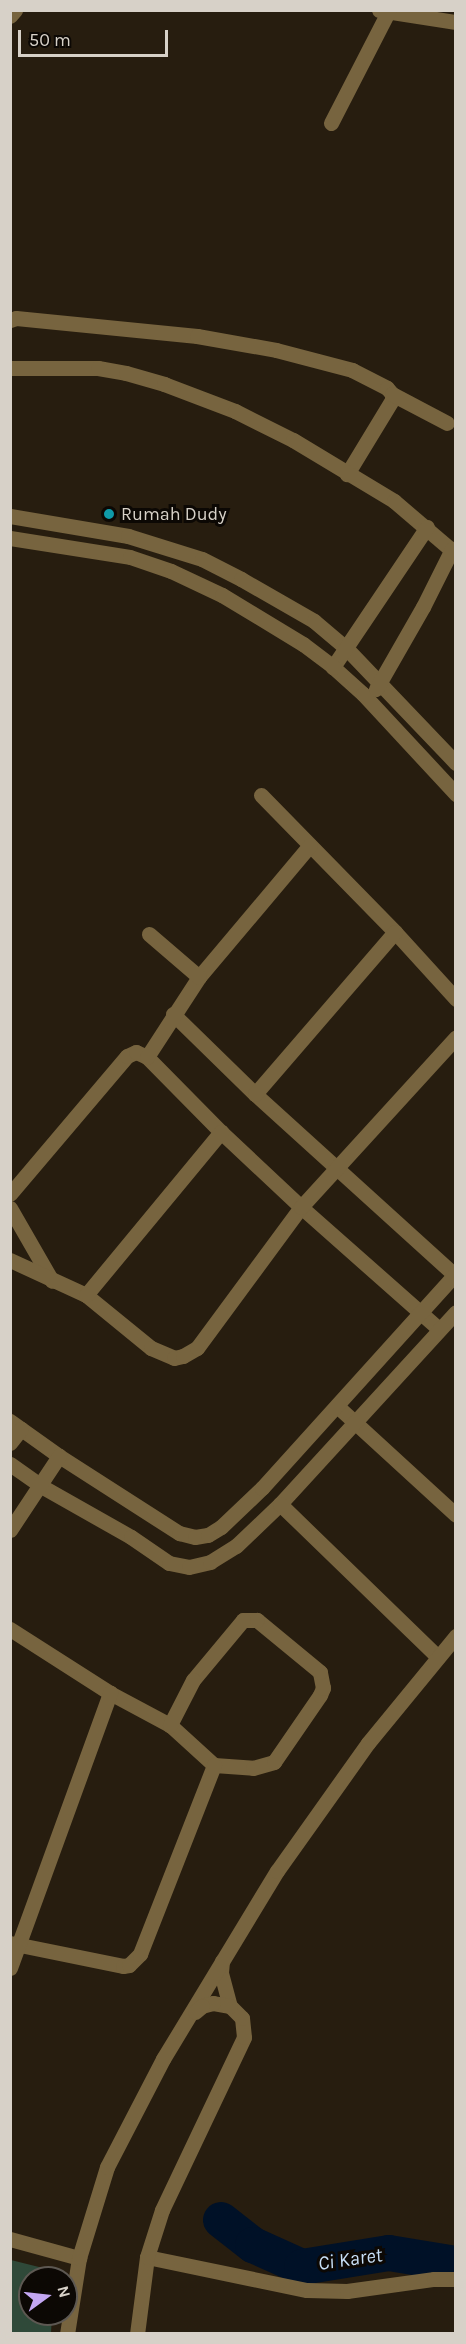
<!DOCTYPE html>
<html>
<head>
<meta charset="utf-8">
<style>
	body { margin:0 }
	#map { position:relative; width:466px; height:2344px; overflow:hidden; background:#271d0f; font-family:Karla,sans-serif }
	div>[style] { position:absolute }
	.green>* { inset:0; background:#2f4939 }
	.river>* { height:36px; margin:-18px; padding:0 18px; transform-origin:18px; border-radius:18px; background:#001127 }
	.minor>* { height:15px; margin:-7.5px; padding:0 7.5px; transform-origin:7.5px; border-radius:7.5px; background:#77643f }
	.dots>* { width:16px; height:16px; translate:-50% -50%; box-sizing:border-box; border:3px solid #0c0804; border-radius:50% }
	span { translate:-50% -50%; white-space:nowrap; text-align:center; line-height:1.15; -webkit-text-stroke:6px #0c0804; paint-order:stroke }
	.poi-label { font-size:18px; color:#d7d1c8 }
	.left { translate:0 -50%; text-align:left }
	.water-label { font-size:20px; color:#c8dff6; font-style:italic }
	.frame { position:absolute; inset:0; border:12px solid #d7d1c8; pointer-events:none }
	.north { position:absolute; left:18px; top:2266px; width:60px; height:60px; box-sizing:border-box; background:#0c0804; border:2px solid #5d5852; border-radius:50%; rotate:75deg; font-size:16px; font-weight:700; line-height:24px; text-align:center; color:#d7d1c8 }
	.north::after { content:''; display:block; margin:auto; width:21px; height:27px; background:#c3a7f2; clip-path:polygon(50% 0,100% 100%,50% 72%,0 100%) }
	.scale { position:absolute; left:18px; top:30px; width:150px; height:27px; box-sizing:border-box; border:3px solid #d7d1c8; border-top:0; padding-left:8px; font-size:18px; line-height:21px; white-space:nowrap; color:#d7d1c8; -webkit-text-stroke:4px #0c0804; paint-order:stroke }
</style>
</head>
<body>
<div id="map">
	<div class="green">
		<i style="clip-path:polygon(11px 2260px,55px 2271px,55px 2278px,30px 2278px,30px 2314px,52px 2314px,51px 2333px,11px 2333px)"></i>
	</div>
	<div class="river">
		<i style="left:221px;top:2220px;width:41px;rotate:38deg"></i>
		<i style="left:253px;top:2245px;width:54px;rotate:24.2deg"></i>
		<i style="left:302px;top:2267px;width:88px;rotate:-9.1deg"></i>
		<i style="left:389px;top:2253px;width:68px;rotate:9.3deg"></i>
	</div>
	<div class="minor">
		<i style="left:379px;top:10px;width:78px;rotate:8.9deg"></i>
		<i style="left:10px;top:16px;width:8px;rotate:-50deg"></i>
		<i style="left:331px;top:123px;width:125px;rotate:-62.8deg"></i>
		<i style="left:10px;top:320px;width:6px;rotate:-18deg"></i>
		<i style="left:16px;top:318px;width:182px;rotate:5.7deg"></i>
		<i style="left:197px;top:336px;width:80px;rotate:10deg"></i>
		<i style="left:276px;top:350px;width:79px;rotate:14.7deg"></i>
		<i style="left:352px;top:370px;width:39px;rotate:27deg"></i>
		<i style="left:387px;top:388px;width:8px;rotate:50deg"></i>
		<i style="left:392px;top:394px;width:6px;rotate:90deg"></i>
		<i style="left:392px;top:400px;width:87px;rotate:121.3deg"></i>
		<i style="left:10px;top:368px;width:88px"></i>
		<i style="left:98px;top:368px;width:28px;rotate:10deg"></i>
		<i style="left:126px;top:373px;width:40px;rotate:16deg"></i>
		<i style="left:164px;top:384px;width:76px;rotate:20.8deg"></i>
		<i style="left:235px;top:411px;width:65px;rotate:26.6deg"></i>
		<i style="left:293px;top:440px;width:118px;rotate:31.1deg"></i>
		<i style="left:394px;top:501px;width:82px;rotate:40.5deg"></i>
		<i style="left:392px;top:394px;width:62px;rotate:27.8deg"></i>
		<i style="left:10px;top:516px;width:120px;rotate:9.6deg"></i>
		<i style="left:128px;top:536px;width:77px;rotate:17.3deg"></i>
		<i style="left:202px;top:559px;width:44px;rotate:27.1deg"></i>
		<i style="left:241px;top:579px;width:84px;rotate:29.9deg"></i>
		<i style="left:314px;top:621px;width:42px;rotate:40.2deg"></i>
		<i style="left:346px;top:648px;width:159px;rotate:46.3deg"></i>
		<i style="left:427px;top:527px;width:169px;rotate:123.9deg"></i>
		<i style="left:333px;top:667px;width:40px;rotate:42deg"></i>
		<i style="left:363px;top:694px;width:137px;rotate:47.1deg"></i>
		<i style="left:10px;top:538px;width:121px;rotate:9deg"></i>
		<i style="left:130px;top:557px;width:43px;rotate:18.9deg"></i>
		<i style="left:171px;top:571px;width:56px;rotate:25.2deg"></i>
		<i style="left:222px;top:595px;width:95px;rotate:31.2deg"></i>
		<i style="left:303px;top:644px;width:38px;rotate:37deg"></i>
		<i style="left:376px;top:689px;width:95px;rotate:-60.2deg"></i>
		<i style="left:423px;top:607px;width:65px;rotate:-63.4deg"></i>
		<i style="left:261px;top:795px;width:192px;rotate:45.6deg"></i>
		<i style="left:395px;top:932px;width:91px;rotate:47.7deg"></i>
		<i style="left:199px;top:977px;width:172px;rotate:-49.9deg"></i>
		<i style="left:173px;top:1014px;width:115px;rotate:44.3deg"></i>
		<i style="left:255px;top:1094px;width:271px;rotate:42.2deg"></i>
		<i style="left:147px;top:1057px;width:105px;rotate:45.4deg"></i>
		<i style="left:221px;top:1132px;width:110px;rotate:43.2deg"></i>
		<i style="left:301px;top:1207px;width:184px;rotate:41.5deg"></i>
		<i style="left:255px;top:1094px;width:214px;rotate:-49.2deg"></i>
		<i style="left:10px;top:1194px;width:181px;rotate:-49.7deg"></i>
		<i style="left:127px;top:1056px;width:10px;rotate:-24deg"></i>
		<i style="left:136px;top:1052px;width:12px;rotate:24deg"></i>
		<i style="left:147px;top:1057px;width:95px;rotate:-57deg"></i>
		<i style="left:199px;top:977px;width:66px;rotate:-139.3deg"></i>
		<i style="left:10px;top:1208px;width:84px;rotate:60.1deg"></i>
		<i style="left:10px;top:1260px;width:84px;rotate:24.7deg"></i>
		<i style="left:86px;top:1295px;width:84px;rotate:39.2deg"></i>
		<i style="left:151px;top:1348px;width:25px;rotate:23deg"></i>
		<i style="left:174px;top:1358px;width:9px;rotate:-13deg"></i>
		<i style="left:183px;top:1356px;width:16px;rotate:-30deg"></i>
		<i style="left:197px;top:1348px;width:175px;rotate:-53.6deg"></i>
		<i style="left:301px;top:1207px;width:230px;rotate:-47.6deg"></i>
		<i style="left:86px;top:1295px;width:212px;rotate:-50.4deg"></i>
		<i style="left:337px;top:1406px;width:161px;rotate:42.5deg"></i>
		<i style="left:10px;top:1421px;width:60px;rotate:35.5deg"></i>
		<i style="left:59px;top:1456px;width:143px;rotate:32.7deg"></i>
		<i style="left:179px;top:1533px;width:16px;rotate:14deg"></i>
		<i style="left:195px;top:1537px;width:13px;rotate:-9deg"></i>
		<i style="left:208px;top:1535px;width:15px;rotate:-32deg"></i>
		<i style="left:221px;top:1527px;width:57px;rotate:-43.6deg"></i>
		<i style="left:262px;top:1488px;width:290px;rotate:-47.9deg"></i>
		<i style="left:10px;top:1443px;width:18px;rotate:-52deg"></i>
		<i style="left:10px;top:1464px;width:38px;rotate:35deg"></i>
		<i style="left:41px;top:1486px;width:103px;rotate:29.5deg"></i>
		<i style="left:131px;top:1537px;width:46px;rotate:34.4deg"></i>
		<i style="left:169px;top:1563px;width:20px;rotate:11deg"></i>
		<i style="left:189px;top:1567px;width:22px;rotate:-13deg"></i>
		<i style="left:210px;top:1562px;width:31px;rotate:-32deg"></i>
		<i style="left:236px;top:1546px;width:61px;rotate:-43.7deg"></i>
		<i style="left:280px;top:1504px;width:260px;rotate:-47.5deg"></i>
		<i style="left:280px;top:1504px;width:220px;rotate:44.1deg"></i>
		<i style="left:10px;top:1530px;width:89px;rotate:-56.5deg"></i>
		<i style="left:10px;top:1629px;width:119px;rotate:32.6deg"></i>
		<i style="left:110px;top:1693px;width:68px;rotate:28.1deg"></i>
		<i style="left:170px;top:1725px;width:59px;rotate:42.3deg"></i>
		<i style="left:214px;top:1765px;width:39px;rotate:4deg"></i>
		<i style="left:253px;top:1768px;width:22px;rotate:-16deg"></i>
		<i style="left:274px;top:1762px;width:81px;rotate:-55.5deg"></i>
		<i style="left:320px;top:1695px;width:8px;rotate:-67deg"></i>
		<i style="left:323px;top:1688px;width:16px;rotate:-101deg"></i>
		<i style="left:320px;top:1672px;width:82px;rotate:-140.5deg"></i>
		<i style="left:257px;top:1620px;width:14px;rotate:180deg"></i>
		<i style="left:243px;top:1620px;width:78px;rotate:129.8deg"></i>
		<i style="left:193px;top:1680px;width:51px;rotate:117.1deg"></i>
		<i style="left:10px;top:1943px;width:115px;rotate:11.5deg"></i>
		<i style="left:123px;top:1966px;width:6px;rotate:-9deg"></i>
		<i style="left:129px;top:1965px;width:16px;rotate:-45deg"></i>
		<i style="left:140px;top:1954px;width:203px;rotate:-68.6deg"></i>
		<i style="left:222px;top:1961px;width:12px;rotate:95deg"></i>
		<i style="left:221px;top:1973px;width:34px;rotate:75deg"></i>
		<i style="left:10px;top:1968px;width:293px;rotate:-70deg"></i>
		<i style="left:10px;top:2239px;width:72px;rotate:15.4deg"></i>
		<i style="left:147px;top:2257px;width:163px;rotate:11.7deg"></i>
		<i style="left:307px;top:2290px;width:40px;rotate:1.4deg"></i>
		<i style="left:347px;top:2291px;width:88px;rotate:-7.9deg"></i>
		<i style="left:434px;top:2279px;width:22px"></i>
		<i style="left:67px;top:2334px;width:77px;rotate:-81deg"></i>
		<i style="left:79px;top:2258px;width:95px;rotate:-72.9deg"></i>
		<i style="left:107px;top:2167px;width:122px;rotate:-62.6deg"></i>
		<i style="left:163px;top:2059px;width:220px;rotate:-58.8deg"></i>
		<i style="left:277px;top:1871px;width:157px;rotate:-54.6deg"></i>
		<i style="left:368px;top:1743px;width:139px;rotate:-50.6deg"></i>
		<i style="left:137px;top:2334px;width:78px;rotate:-82.6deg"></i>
		<i style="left:147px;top:2257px;width:49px;rotate:-72.3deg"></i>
		<i style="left:162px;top:2210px;width:191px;rotate:-64.6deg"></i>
		<i style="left:244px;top:2037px;width:19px;rotate:-96deg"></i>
		<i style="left:242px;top:2018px;width:17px;rotate:-135deg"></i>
		<i style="left:230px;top:2006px;width:17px;rotate:-170deg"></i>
		<i style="left:213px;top:2003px;width:11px;rotate:165deg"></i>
		<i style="left:202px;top:2006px;width:9px;rotate:139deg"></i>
	</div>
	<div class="dots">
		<i style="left:109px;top:514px;background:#0f9aa8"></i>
	</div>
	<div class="poi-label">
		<span class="left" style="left:121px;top:514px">Rumah Dudy</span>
	</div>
	<div class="water-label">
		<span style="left:350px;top:2259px;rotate:-8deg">Ci Karet</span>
	</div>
	<div class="frame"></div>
	<div class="north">N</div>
	<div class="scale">50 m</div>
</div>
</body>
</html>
